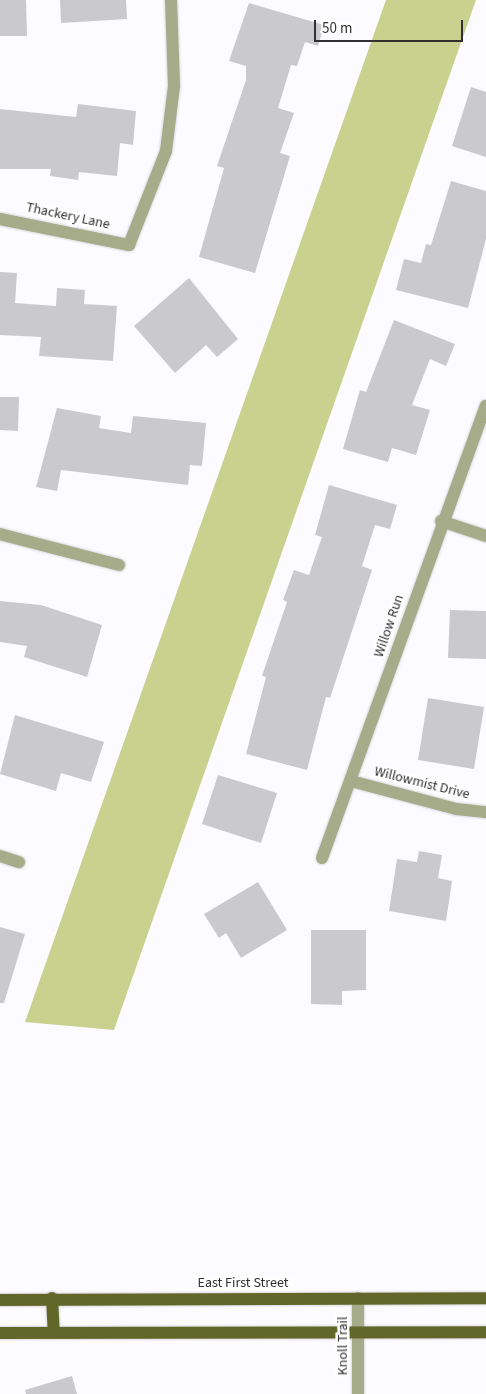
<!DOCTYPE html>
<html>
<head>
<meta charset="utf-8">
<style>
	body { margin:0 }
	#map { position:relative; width:486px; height:1394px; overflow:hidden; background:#fcfbff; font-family:"Source Sans 3",sans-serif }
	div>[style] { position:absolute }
	.green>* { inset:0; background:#c8d18e }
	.building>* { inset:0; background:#cac9cd }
	.roads { filter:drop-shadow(0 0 1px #d7d7da) drop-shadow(0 0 1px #d7d7da) }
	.minor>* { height:12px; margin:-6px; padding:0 6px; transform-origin:6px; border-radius:6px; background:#a6ab8a }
	.major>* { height:12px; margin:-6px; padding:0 6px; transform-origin:6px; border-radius:6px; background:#616728 }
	span { translate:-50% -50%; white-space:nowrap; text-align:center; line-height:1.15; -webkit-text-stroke:5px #fff; paint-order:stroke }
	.street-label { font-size:14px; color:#313132 }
	.scale { position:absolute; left:314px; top:20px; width:149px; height:22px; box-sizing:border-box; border:2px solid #313132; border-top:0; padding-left:6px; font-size:15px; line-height:18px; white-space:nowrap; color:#313132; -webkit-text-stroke:4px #fff; paint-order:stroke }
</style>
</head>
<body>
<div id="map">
	<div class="green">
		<i style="clip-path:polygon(386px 0,476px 0,114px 1030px,25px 1022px)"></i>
	</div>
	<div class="building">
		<i style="clip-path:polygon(0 0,26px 0,27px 36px,0 36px)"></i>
		<i style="clip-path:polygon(60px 0,126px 0,127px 19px,61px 23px)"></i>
		<i style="clip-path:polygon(249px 3px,324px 25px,318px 46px,305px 42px,297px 66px,291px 65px,278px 108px,294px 113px,280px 153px,290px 156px,255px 273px,199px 257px,224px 168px,217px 166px,246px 80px,246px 66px,229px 61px)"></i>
		<i style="clip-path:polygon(471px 87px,486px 92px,486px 157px,452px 146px)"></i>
		<i style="clip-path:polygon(78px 104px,136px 111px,133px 145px,120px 143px,117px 176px,79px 172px,78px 180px,50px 176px,51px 169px,0 169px,0 109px,76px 117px)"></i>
		<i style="clip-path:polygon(451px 181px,486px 191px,486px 239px,468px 308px,396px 290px,404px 259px,421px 263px,426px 244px,431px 245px)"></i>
		<i style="clip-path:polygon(0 272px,17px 273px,15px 303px,56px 306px,57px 288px,85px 290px,84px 304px,117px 306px,113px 361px,39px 356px,41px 337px,0 335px)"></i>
		<i style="clip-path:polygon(189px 278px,238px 339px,217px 357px,206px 345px,175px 373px,134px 326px)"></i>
		<i style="clip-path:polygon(394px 320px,455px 344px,446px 366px,430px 359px,412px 405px,430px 410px,416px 455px,392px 448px,388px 462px,343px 449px,360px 390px,366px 392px)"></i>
		<i style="clip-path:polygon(0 397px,19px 397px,18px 431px,0 430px)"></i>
		<i style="clip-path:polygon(57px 408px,101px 416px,99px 428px,131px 433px,133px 416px,206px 423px,202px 466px,190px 465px,188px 485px,61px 470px,57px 491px,36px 487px)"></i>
		<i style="clip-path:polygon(329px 485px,397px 505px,390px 529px,375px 525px,362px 566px,372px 570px,330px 698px,326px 697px,307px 770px,246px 754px,266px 677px,262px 676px,287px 602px,283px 600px,294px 570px,309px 575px,322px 537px,315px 535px)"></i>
		<i style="clip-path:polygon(0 601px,41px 605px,102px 625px,87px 677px,24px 657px,27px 646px,0 642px)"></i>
		<i style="clip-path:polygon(450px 610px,486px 611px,486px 659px,448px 658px)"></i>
		<i style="clip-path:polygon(428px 698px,484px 707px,474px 769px,418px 760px)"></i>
		<i style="clip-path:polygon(15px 715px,104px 742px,91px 782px,61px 773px,56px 791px,0 774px)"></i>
		<i style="clip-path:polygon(218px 775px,277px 793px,261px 843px,202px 824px)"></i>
		<i style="clip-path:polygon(419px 851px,442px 855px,438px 878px,452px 881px,446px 921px,389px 911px,397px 859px,417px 862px)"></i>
		<i style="clip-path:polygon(258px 882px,287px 930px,241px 958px,226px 933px,219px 938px,204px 914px)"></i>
		<i style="clip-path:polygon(0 927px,25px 934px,4px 1003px,0 1003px)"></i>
		<i style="clip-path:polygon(311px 930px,366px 930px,366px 990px,342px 991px,342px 1005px,311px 1004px)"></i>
		<i style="clip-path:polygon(72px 1376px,77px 1394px,26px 1394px,25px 1390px)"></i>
	</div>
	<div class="roads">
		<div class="minor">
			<i style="left:0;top:219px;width:132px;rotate:11.4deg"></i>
			<i style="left:129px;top:245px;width:101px;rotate:-68.5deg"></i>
			<i style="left:166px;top:151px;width:65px;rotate:-83deg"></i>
			<i style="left:174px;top:86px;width:86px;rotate:-92deg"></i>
			<i style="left:441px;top:521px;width:47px;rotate:18.4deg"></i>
			<i style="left:0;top:534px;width:123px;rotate:14.6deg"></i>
			<i style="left:351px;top:781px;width:109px;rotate:14.9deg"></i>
			<i style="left:456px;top:809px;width:30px;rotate:6deg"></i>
			<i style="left:0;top:856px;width:20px;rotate:18deg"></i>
			<i style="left:322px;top:858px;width:481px;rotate:-70.1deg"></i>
			<i style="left:358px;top:1394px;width:96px;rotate:-90deg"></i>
		</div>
		<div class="major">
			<i style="left:52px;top:1298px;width:33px;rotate:87deg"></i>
			<i style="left:0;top:1300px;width:486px;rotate:-0.2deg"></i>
			<i style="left:0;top:1333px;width:486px;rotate:-0.1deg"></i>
		</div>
	</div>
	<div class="street-label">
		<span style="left:68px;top:216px;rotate:12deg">Thackery Lane</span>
		<span style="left:389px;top:626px;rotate:-71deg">Willow Run</span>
		<span style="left:422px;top:783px;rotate:14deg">Willowmist Drive</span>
		<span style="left:243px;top:1283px">East First Street</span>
		<span style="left:343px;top:1346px;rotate:-90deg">Knoll Trail</span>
	</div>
	<div class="scale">50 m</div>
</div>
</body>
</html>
